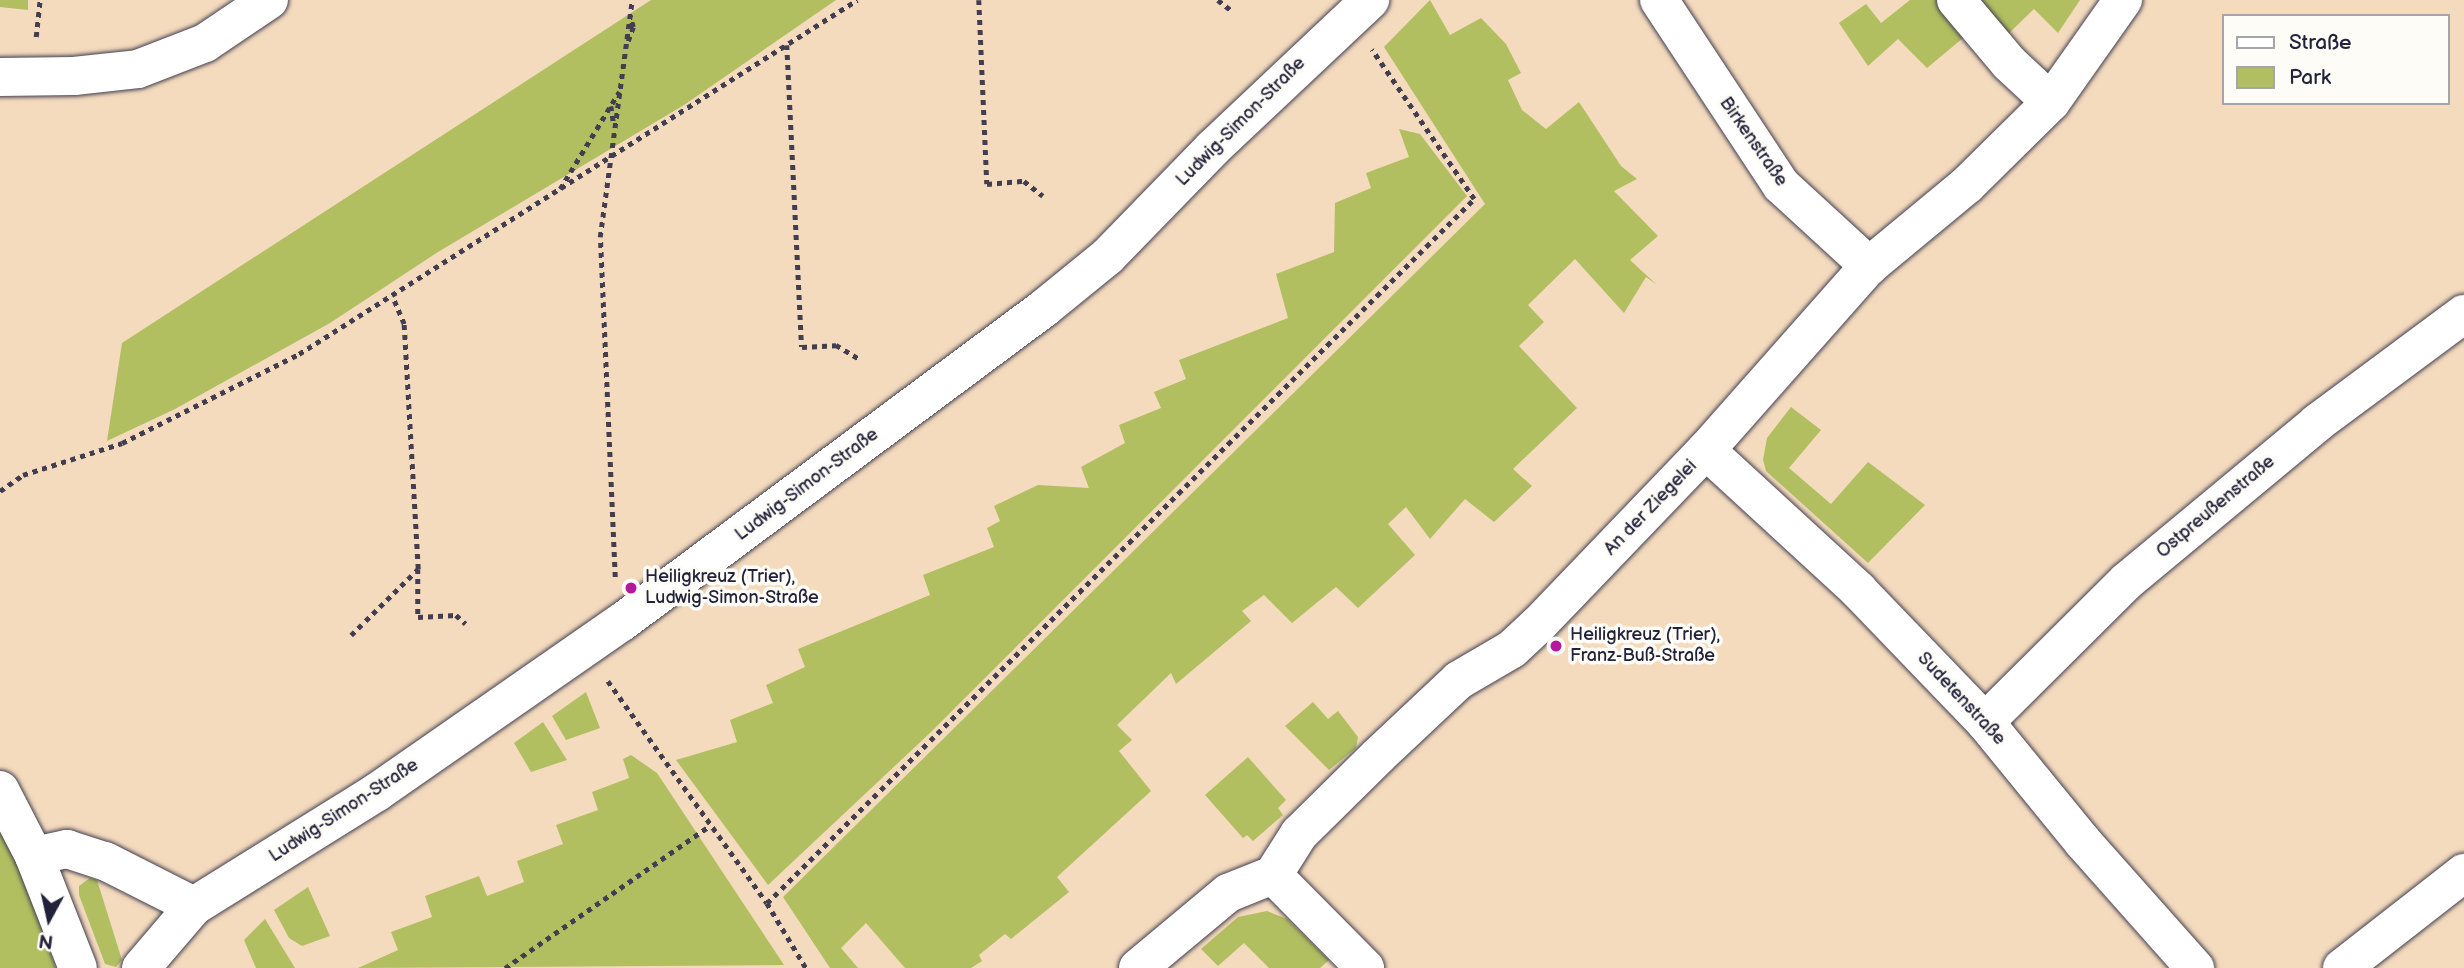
<!DOCTYPE html>
<html>
<head>
<meta charset="utf-8">
<style>
	body { margin:0 }
	#map { position:relative; width:2464px; height:968px; overflow:hidden; background:#f4dbbe; font-family:"Balsamiq Sans",sans-serif }
	div>[style] { position:absolute }
	.green>* { inset:0; background:#b1bf61 }
	.path>* { height:4.5px; margin-top:-2.25px; transform-origin:0; background:repeating-linear-gradient(90deg,#423e4f 0 5px,transparent 0 10px) }
	.roads { filter:drop-shadow(0 0 2px #423e4f) drop-shadow(0 0 2px #423e4f) }
	.minor>* { height:38px; margin:-19px; padding:0 19px; transform-origin:19px; border-radius:19px; background:#fff }
	.dots>* { width:19px; height:19px; translate:-50% -50%; box-sizing:border-box; border:4px solid #fdfcf7; border-radius:50% }
	span { translate:-50% -50%; white-space:nowrap; text-align:center; line-height:1.15; -webkit-text-stroke:7px #fdfcf7; paint-order:stroke }
	.street-label { font-size:18px; color:#22223b }
	.poi-label { font-size:18px; color:#22223b }
	.left { translate:0 -50%; text-align:left }
	.legend { position:absolute; left:2222px; top:14px; width:228px; height:91px; box-sizing:border-box; background:#fdfcf7; border:2px solid #a5a5ac; margin:0; padding:9px 12px; list-style:none; font-size:21px; color:#22223b }
	.legend li { display:flex; align-items:center; gap:14px; height:35px }
	.legend b { width:35px; border:2px solid #a5a5ac }
	.north { position:absolute; left:14px; top:884px; width:70px; height:70px; -webkit-text-stroke:5px #fdfcf7; paint-order:stroke; rotate:188deg; font-size:19px; font-weight:700; line-height:28px; text-align:center; color:#22223b }
	.north::after { content:''; display:block; margin:auto; width:24px; height:32px; background:#22223b; clip-path:polygon(50% 0,100% 100%,50% 72%,0 100%) }
</style>
</head>
<body>
<div id="map">
	<div class="green">
		<i style="clip-path:polygon(0 0,28px 0,28px 10px,0 7px)"></i>
		<i style="clip-path:polygon(651px 0,836px 0,684px 105px,438px 252px,330px 323px,175px 409px,107px 441px,122px 343px)"></i>
		<i style="clip-path:polygon(1430px 0,1450px 35px,1481px 18px,1506px 44px,1521px 73px,1508px 80px,1522px 110px,1546px 129px,1579px 102px,1621px 166px,1637px 179px,1614px 191px,1658px 236px,1630px 260px,1657px 285px,1646px 277px,1624px 313px,1575px 259px,1528px 305px,1544px 322px,1519px 346px,1577px 408px,1513px 469px,1532px 486px,1494px 522px,1465px 499px,1430px 539px,1406px 507px,1388px 524px,1415px 555px,1358px 608px,1336px 587px,1292px 623px,1264px 595px,1242px 611px,1251px 621px,1176px 684px,1171px 673px,1117px 725px,1132px 740px,1119px 751px,1151px 791px,1057px 877px,1069px 892px,1011px 939px,1005px 934px,979px 955px,982px 961px,971px 968px,905px 968px,866px 923px,841px 948px,858px 968px,830px 968px,783px 897px,1485px 204px,1384px 47px)"></i>
		<i style="clip-path:polygon(1910px 0,1941px 0,1969px 33px,1927px 68px,1898px 39px,1868px 66px,1839px 23px,1866px 4px,1881px 23px)"></i>
		<i style="clip-path:polygon(1970px 0,2080px 0,2058px 33px,2034px 9px,2004px 38px)"></i>
		<i style="clip-path:polygon(1399px 129px,1420px 134px,1467px 196px,931px 732px,768px 885px,676px 760px,737px 742px,730px 720px,773px 703px,766px 685px,805px 667px,798px 649px,930px 595px,923px 575px,994px 547px,987px 528px,1000px 521px,994px 506px,1038px 485px,1089px 488px,1081px 467px,1125px 443px,1119px 425px,1161px 408px,1154px 392px,1186px 379px,1179px 360px,1288px 318px,1276px 274px,1334px 252px,1335px 203px,1371px 188px,1366px 173px,1409px 157px)"></i>
		<i style="clip-path:polygon(1791px 407px,1821px 430px,1789px 468px,1831px 504px,1868px 462px,1925px 505px,1868px 563px,1766px 471px,1763px 460px,1767px 438px)"></i>
		<i style="clip-path:polygon(586px 692px,600px 728px,566px 740px,552px 716px)"></i>
		<i style="clip-path:polygon(1313px 702px,1328px 719px,1338px 711px,1358px 737px,1356px 748px,1329px 770px,1285px 726px)"></i>
		<i style="clip-path:polygon(543px 722px,567px 760px,531px 772px,514px 743px)"></i>
		<i style="clip-path:polygon(631px 755px,657px 773px,784px 965px,358px 968px,398px 950px,391px 932px,432px 917px,425px 896px,479px 876px,487px 896px,524px 882px,517px 861px,563px 844px,556px 825px,598px 810px,592px 792px,629px 778px,623px 759px)"></i>
		<i style="clip-path:polygon(1248px 757px,1286px 800px,1278px 808px,1283px 815px,1253px 841px,1247px 835px,1243px 838px,1205px 795px)"></i>
		<i style="clip-path:polygon(0 825px,34px 902px,56px 968px,0 968px)"></i>
		<i style="clip-path:polygon(90px 878px,97px 880px,122px 960px,116px 967px,105px 964px,79px 895px,79px 886px)"></i>
		<i style="clip-path:polygon(308px 887px,330px 936px,302px 946px,289px 938px,274px 910px)"></i>
		<i style="clip-path:polygon(1267px 911px,1287px 919px,1329px 960px,1320px 968px,1269px 968px,1244px 943px,1218px 966px,1201px 949px,1238px 917px)"></i>
		<i style="clip-path:polygon(265px 919px,295px 968px,256px 968px,244px 940px)"></i>
	</div>
	<div class="path">
		<i style="left:979px;top:0;width:184px;rotate:87.5deg"></i>
		<i style="left:987px;top:184px;width:37px;rotate:-5deg"></i>
		<i style="left:1024px;top:181px;width:24px;rotate:38deg"></i>
		<i style="left:1218px;top:0;width:18px;rotate:38deg"></i>
		<i style="left:36px;top:37px;width:37px;rotate:-84deg"></i>
		<i style="left:628px;top:41px;width:15px;rotate:-70deg"></i>
		<i style="left:633px;top:27px;width:11px;rotate:-105deg"></i>
		<i style="left:787px;top:45px;width:302px;rotate:87.2deg"></i>
		<i style="left:802px;top:347px;width:34px;rotate:-3deg"></i>
		<i style="left:836px;top:345px;width:29px;rotate:31deg"></i>
		<i style="left:611px;top:106px;width:18px;rotate:81deg"></i>
		<i style="left:560px;top:189px;width:114px;rotate:-58.7deg"></i>
		<i style="left:0;top:491px;width:28px;rotate:-35deg"></i>
		<i style="left:23px;top:475px;width:104px;rotate:-17.9deg"></i>
		<i style="left:122px;top:443px;width:198px;rotate:-26.7deg"></i>
		<i style="left:299px;top:354px;width:661px;rotate:-32.39deg"></i>
		<i style="left:418px;top:569px;width:48px;rotate:90deg"></i>
		<i style="left:418px;top:617px;width:38px;rotate:-3deg"></i>
		<i style="left:456px;top:615px;width:13px;rotate:42deg"></i>
		<i style="left:615px;top:577px;width:340px;rotate:-92.5deg"></i>
		<i style="left:600px;top:237px;width:239px;rotate:-82.3deg"></i>
		<i style="left:351px;top:635px;width:94px;rotate:-44.6deg"></i>
		<i style="left:418px;top:569px;width:245px;rotate:-93.3deg"></i>
		<i style="left:404px;top:324px;width:30px;rotate:-113deg"></i>
		<i style="left:608px;top:681px;width:273px;rotate:54.4deg"></i>
		<i style="left:767px;top:903px;width:76px;rotate:59deg"></i>
		<i style="left:767px;top:903px;width:998px;rotate:-44.88deg"></i>
		<i style="left:1474px;top:199px;width:181px;rotate:-124.4deg"></i>
		<i style="left:505px;top:968px;width:249px;rotate:-34.8deg"></i>
	</div>
	<div class="roads">
		<div class="minor">
			<i style="left:1659px;top:0;width:222px;rotate:56.6deg"></i>
			<i style="left:1781px;top:185px;width:120px;rotate:42.6deg"></i>
			<i style="left:1956px;top:0;width:82px;rotate:49.9deg"></i>
			<i style="left:2009px;top:63px;width:57px;rotate:42.9deg"></i>
			<i style="left:0;top:77px;width:74px;rotate:-0.8deg"></i>
			<i style="left:74px;top:76px;width:64px;rotate:-6.2deg"></i>
			<i style="left:138px;top:69px;width:72px;rotate:-21.2deg"></i>
			<i style="left:205px;top:43px;width:77px;rotate:-33.9deg"></i>
			<i style="left:1706px;top:450px;width:207px;rotate:42.6deg"></i>
			<i style="left:1858px;top:590px;width:183px;rotate:46.1deg"></i>
			<i style="left:1985px;top:722px;width:155px;rotate:50.8deg"></i>
			<i style="left:2083px;top:842px;width:169px;rotate:48.4deg"></i>
			<i style="left:1985px;top:722px;width:200px;rotate:-44.8deg"></i>
			<i style="left:2127px;top:581px;width:247px;rotate:-39.7deg"></i>
			<i style="left:2317px;top:423px;width:183px;rotate:-36.6deg"></i>
			<i style="left:0;top:790px;width:74px;rotate:62.7deg"></i>
			<i style="left:34px;top:856px;width:120px;rotate:68.6deg"></i>
			<i style="left:34px;top:856px;width:34px;rotate:-12deg"></i>
			<i style="left:67px;top:849px;width:40px;rotate:18deg"></i>
			<i style="left:105px;top:861px;width:100px;rotate:26.8deg"></i>
			<i style="left:194px;top:906px;width:216px;rotate:-31.9deg"></i>
			<i style="left:377px;top:792px;width:298px;rotate:-34.8deg"></i>
			<i style="left:622px;top:622px;width:525px;rotate:-36.63deg"></i>
			<i style="left:1043px;top:309px;width:84px;rotate:-39.2deg"></i>
			<i style="left:1108px;top:256px;width:151px;rotate:-45.8deg"></i>
			<i style="left:1213px;top:148px;width:216px;rotate:-43.3deg"></i>
			<i style="left:1273px;top:875px;width:131px;rotate:45.3deg"></i>
			<i style="left:141px;top:968px;width:82px;rotate:-49.5deg"></i>
			<i style="left:1138px;top:968px;width:117px;rotate:-39.8deg"></i>
			<i style="left:1228px;top:893px;width:48px;rotate:-21.8deg"></i>
			<i style="left:1273px;top:875px;width:49px;rotate:-57.6deg"></i>
			<i style="left:1299px;top:834px;width:111px;rotate:-44.6deg"></i>
			<i style="left:1378px;top:756px;width:111px;rotate:-43.2deg"></i>
			<i style="left:1459px;top:680px;width:61px;rotate:-30.3deg"></i>
			<i style="left:1512px;top:649px;width:37px;rotate:-43deg"></i>
			<i style="left:1539px;top:624px;width:241px;rotate:-46.2deg"></i>
			<i style="left:1706px;top:450px;width:246px;rotate:-48.5deg"></i>
			<i style="left:1869px;top:266px;width:127px;rotate:-39.6deg"></i>
			<i style="left:1967px;top:185px;width:118px;rotate:-44.7deg"></i>
			<i style="left:2051px;top:102px;width:125px;rotate:-54.8deg"></i>
			<i style="left:2342px;top:968px;width:155px;rotate:-37.9deg"></i>
		</div>
	</div>
	<div class="dots">
		<i style="left:631px;top:588px;background:#b5179e"></i>
		<i style="left:1556px;top:646px;background:#b5179e"></i>
	</div>
	<div class="street-label">
		<span style="left:1241px;top:122px;rotate:-45deg">Ludwig-Simon-Straße</span>
		<span style="left:1753px;top:142px;rotate:55deg">Birkenstraße</span>
		<span style="left:807px;top:485px;rotate:-37deg">Ludwig-Simon-Straße</span>
		<span style="left:2216px;top:507px;rotate:-40deg">Ostpreußenstraße</span>
		<span style="left:1651px;top:508px;rotate:-46deg">An der Ziegelei</span>
		<span style="left:1961px;top:699px;rotate:47deg">Sudetenstraße</span>
		<span style="left:344px;top:811px;rotate:-33deg">Ludwig-Simon-Straße</span>
	</div>
	<div class="poi-label">
		<span class="left" style="left:645px;top:588px">Heiligkreuz (Trier),<br>Ludwig-Simon-Straße</span>
		<span class="left" style="left:1570px;top:646px">Heiligkreuz (Trier),<br>Franz-Buß-Straße</span>
	</div>
	<ul class="legend">
	<li><b style="height:9px;background:#fff"></b>Straße</li>
	<li><b style="height:19px;background:#b1bf61"></b>Park</li>
	</ul>
	<div class="north">N</div>
</div>
</body>
</html>
